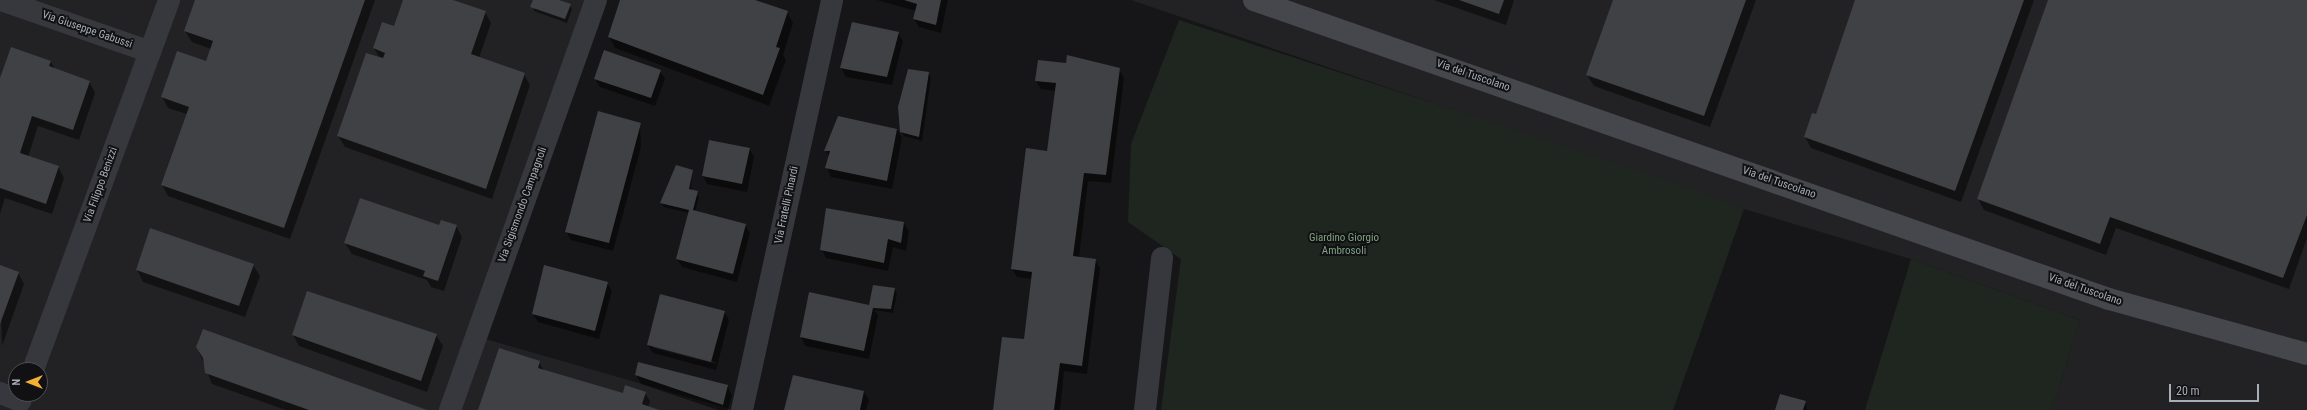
<!DOCTYPE html>
<html>
<head>
<meta charset="utf-8">
<style>
	body { margin:0 }
	#map { position:relative; width:2307px; height:410px; overflow:hidden; background:#161618; font-family:"Roboto Condensed",sans-serif }
	div>[style] { position:absolute }
	.built>* { inset:0; background:#222225 }
	.green>* { inset:0; background:#1e261f }
	.shadow>* { inset:0; background:#0007 }
	.building>* { inset:0; background:#404145 }
	.street>* { height:22px; margin:-11px; padding:0 11px; transform-origin:11px; border-radius:11px; background:#37383d }
	.secondary>* { height:22px; margin:-11px; padding:0 11px; transform-origin:11px; border-radius:11px; background:#45474d }
	span { translate:-50% -50%; white-space:nowrap; text-align:center; line-height:1.15; -webkit-text-stroke:4px #111113; paint-order:stroke }
	.street-label { font-size:11px; color:#a8adb8 }
	.park-label { font-size:11px; color:#7fa381 }
	.north { position:absolute; left:8px; top:362px; width:40px; height:40px; box-sizing:border-box; background:#111113; border:1px solid #4d4f55; border-radius:50%; rotate:270deg; font-size:11px; font-weight:700; line-height:16px; text-align:center; color:#a8adb8 }
	.north::after { content:''; display:block; margin:auto; width:14px; height:18px; background:#f2b134; clip-path:polygon(50% 0,100% 100%,50% 72%,0 100%) }
	.scale { position:absolute; left:2169px; top:384px; width:90px; height:18px; box-sizing:border-box; border:2px solid #a8adb8; border-top:0; padding-left:5px; font-size:12px; line-height:14px; white-space:nowrap; color:#a8adb8; -webkit-text-stroke:3px #111113; paint-order:stroke }
</style>
</head>
<body>
<div id="map">
	<div class="built">
		<i style="clip-path:polygon(evenodd,0 0,598px 0,482px 338px,733px 410px,0 410px,0 0,16px 370px,40px 370px,40px 394px,16px 394px,16px 370px)"></i>
		<i style="clip-path:polygon(1131px 0,2307px 0,2307px 410px,2052px 410px,2080px 320px,1911px 259px,1744px 209px)"></i>
	</div>
	<div class="green">
		<i style="clip-path:polygon(1179px 20px,1668px 180px,1744px 209px,1673px 410px,1161px 410px,1181px 259px,1128px 222px,1131px 144px)"></i>
		<i style="clip-path:polygon(1911px 259px,2080px 320px,2052px 410px,1865px 410px)"></i>
	</div>
	<div class="shadow">
		<i style="clip-path:polygon(196px 0,375px 0,290px 239px,168px 196px,162px 185px,187px 114px,168px 108px,162px 97px,206px 62px,211px 49px,192px 42px,185px 31px)"></i>
		<i style="clip-path:polygon(404px 0,451px 0,485px 12px,491px 23px,479px 58px,524px 74px,530px 85px,492px 199px,345px 147px,338px 136px,380px 59px,374px 48px,382px 23px,394px 27px)"></i>
		<i style="clip-path:polygon(534px 0,557px 0,570px 5px,572px 9px,567px 23px,534px 11px)"></i>
		<i style="clip-path:polygon(622px 0,752px 0,787px 12px,793px 23px,783px 55px,786px 60px,769px 106px,615px 48px,609px 37px)"></i>
		<i style="clip-path:polygon(877px 0,948px 0,941px 33px,919px 27px,914px 19px,916px 11px)"></i>
		<i style="clip-path:polygon(1434px 0,1514px 0,1506px 25px)"></i>
		<i style="clip-path:polygon(1614px 0,1756px 0,1710px 127px,1594px 86px,1587px 75px)"></i>
		<i style="clip-path:polygon(1856px 0,2034px 0,1961px 202px,1811px 148px,1805px 137px,1816px 115px)"></i>
		<i style="clip-path:polygon(2049px 0,2307px 0,2307px 238px,2289px 289px,2116px 228px,2106px 255px,1984px 210px,1978px 199px)"></i>
		<i style="clip-path:polygon(853px 23px,898px 33px,903px 41px,892px 85px,846px 77px,841px 68px)"></i>
		<i style="clip-path:polygon(51px 62px,55px 69px,89px 81px,95px 93px,79px 140px,38px 126px,28px 157px,58px 167px,64px 178px,52px 214px,5px 198px,0 214px,0 79px)"></i>
		<i style="clip-path:polygon(1119px 69px,1124px 78px,1111px 183px,1088px 181px,1079px 258px,1095px 260px,1100px 268px,1087px 374px,1064px 371px,1060px 410px,994px 410px,1025px 341px,1032px 279px,1017px 277px,1012px 269px,1048px 152px,1056px 91px,1041px 89px,1036px 81px)"></i>
		<i style="clip-path:polygon(660px 71px,665px 79px,655px 106px,600px 87px,595px 79px)"></i>
		<i style="clip-path:polygon(928px 73px,931px 77px,922px 141px,904px 136px,901px 131px)"></i>
		<i style="clip-path:polygon(640px 124px,641px 147px,613px 251px,571px 240px,566px 231px)"></i>
		<i style="clip-path:polygon(897px 129px,902px 138px,892px 189px,831px 177px,827px 168px,830px 158px,826px 151px)"></i>
		<i style="clip-path:polygon(749px 148px,754px 157px,747px 192px,707px 184px,703px 176px)"></i>
		<i style="clip-path:polygon(692px 171px,691px 191px,699px 197px,695px 212px,745px 225px,750px 233px,737px 282px,682px 267px,677px 259px,689px 213px,664px 207px,661px 202px)"></i>
		<i style="clip-path:polygon(904px 223px,909px 231px,906px 251px,893px 247px,888px 271px,826px 258px,822px 250px)"></i>
		<i style="clip-path:polygon(440px 226px,456px 226px,462px 237px,444px 291px,431px 287px,427px 280px,352px 254px,345px 243px)"></i>
		<i style="clip-path:polygon(150px 229px,253px 265px,260px 276px,245px 317px,143px 282px,137px 270px)"></i>
		<i style="clip-path:polygon(0 266px,18px 273px,24px 284px,2px 346px)"></i>
		<i style="clip-path:polygon(607px 283px,612px 291px,599px 339px,538px 322px,533px 314px)"></i>
		<i style="clip-path:polygon(874px 286px,895px 289px,897px 294px,893px 313px,874px 310px,878px 315px,869px 359px,805px 346px,801px 337px,809px 293px,869px 306px)"></i>
		<i style="clip-path:polygon(evenodd,724px 311px,729px 320px,716px 370px,653px 353px,648px 345px,724px 311px,653px 345px,716px 362px,716px 364px,653px 348px,653px 345px)"></i>
		<i style="clip-path:polygon(293px 335px,436px 335px,443px 346px,427px 392px,299px 346px)"></i>
		<i style="clip-path:polygon(197px 347px,424px 410px,286px 410px,212px 384px)"></i>
		<i style="clip-path:polygon(539px 362px,544px 371px,623px 394px,645px 393px,650px 401px,648px 407px,656px 410px,479px 410px)"></i>
		<i style="clip-path:polygon(636px 375px,727px 386px,732px 395px,728px 410px,718px 410px,641px 384px)"></i>
		<i style="clip-path:polygon(864px 392px,869px 400px,866px 410px,785px 410px)"></i>
		<i style="clip-path:polygon(1805px 402px,1807px 410px,1776px 410px)"></i>
	</div>
	<div class="building">
		<i style="clip-path:polygon(195px 0,365px 0,284px 228px,161px 185px,189px 107px,161px 97px,177px 51px,206px 61px,213px 41px,184px 31px)"></i>
		<i style="clip-path:polygon(403px 0,453px 0,486px 11px,471px 54px,525px 73px,486px 189px,337px 136px,366px 53px,383px 58px,385px 53px,373px 48px,382px 22px,394px 26px)"></i>
		<i style="clip-path:polygon(533px 0,559px 0,571px 4px,565px 19px,530px 7px)"></i>
		<i style="clip-path:polygon(620px 0,755px 0,788px 11px,776px 47px,780px 48px,763px 95px,608px 37px)"></i>
		<i style="clip-path:polygon(904px 0,941px 0,936px 25px,913px 19px,917px 4px)"></i>
		<i style="clip-path:polygon(1459px 0,1504px 0,1499px 14px)"></i>
		<i style="clip-path:polygon(1613px 0,1746px 0,1704px 116px,1586px 75px)"></i>
		<i style="clip-path:polygon(1855px 0,2024px 0,1955px 191px,1804px 137px,1812px 113px,1816px 114px)"></i>
		<i style="clip-path:polygon(2048px 0,2307px 0,2307px 215px,2283px 278px,2110px 217px,2100px 244px,1977px 199px)"></i>
		<i style="clip-path:polygon(852px 22px,899px 32px,887px 77px,840px 68px)"></i>
		<i style="clip-path:polygon(11px 47px,51px 61px,49px 66px,90px 81px,73px 130px,32px 116px,20px 153px,59px 166px,46px 204px,0 188px,0 78px)"></i>
		<i style="clip-path:polygon(604px 50px,661px 70px,651px 98px,594px 79px)"></i>
		<i style="clip-path:polygon(1067px 55px,1120px 68px,1106px 175px,1084px 173px,1073px 256px,1096px 259px,1082px 366px,1060px 363px,1054px 410px,993px 410px,1002px 337px,1024px 339px,1032px 272px,1011px 269px,1026px 148px,1047px 151px,1056px 83px,1035px 81px,1038px 60px,1066px 63px)"></i>
		<i style="clip-path:polygon(908px 69px,929px 72px,919px 137px,900px 132px,898px 107px)"></i>
		<i style="clip-path:polygon(598px 111px,641px 123px,609px 243px,565px 232px)"></i>
		<i style="clip-path:polygon(838px 116px,897px 129px,887px 181px,825px 168px,830px 151px,824px 151px)"></i>
		<i style="clip-path:polygon(709px 140px,750px 148px,742px 184px,702px 176px)"></i>
		<i style="clip-path:polygon(676px 165px,693px 170px,689px 189px,698px 191px,693px 210px,746px 224px,733px 274px,676px 259px,689px 210px,660px 203px)"></i>
		<i style="clip-path:polygon(360px 198px,439px 225px,441px 220px,457px 225px,438px 281px,423px 276px,425px 271px,344px 243px)"></i>
		<i style="clip-path:polygon(826px 208px,904px 222px,901px 243px,888px 239px,884px 263px,820px 250px)"></i>
		<i style="clip-path:polygon(150px 228px,254px 264px,239px 306px,136px 270px)"></i>
		<i style="clip-path:polygon(0 265px,19px 272px,0 324px)"></i>
		<i style="clip-path:polygon(544px 265px,608px 282px,595px 331px,532px 314px)"></i>
		<i style="clip-path:polygon(873px 285px,895px 288px,891px 309px,873px 308px,864px 351px,800px 337px,809px 292px,869px 305px)"></i>
		<i style="clip-path:polygon(307px 291px,437px 334px,421px 381px,292px 335px)"></i>
		<i style="clip-path:polygon(660px 294px,725px 311px,711px 362px,647px 345px)"></i>
		<i style="clip-path:polygon(203px 329px,413px 405px,427px 410px,309px 410px,205px 373px,203px 358px,196px 347px)"></i>
		<i style="clip-path:polygon(499px 348px,540px 361px,538px 368px,623px 393px,625px 385px,646px 392px,642px 404px,659px 410px,478px 410px)"></i>
		<i style="clip-path:polygon(638px 362px,728px 385px,723px 405px,635px 375px)"></i>
		<i style="clip-path:polygon(793px 375px,864px 391px,860px 410px,784px 410px)"></i>
		<i style="clip-path:polygon(1780px 394px,1806px 401px,1803px 410px,1775px 410px)"></i>
	</div>
	<div class="street">
		<i style="left:1px;top:0;width:158px;rotate:19.2deg"></i>
		<i style="left:33px;top:370px;width:394px;rotate:-69.8deg"></i>
		<i style="left:0;top:393px;width:22px;rotate:21deg"></i>
		<i style="left:450px;top:410px;width:435px;rotate:-70.4deg"></i>
		<i style="left:742px;top:410px;width:420px;rotate:-77.6deg"></i>
		<i style="left:1145px;top:410px;width:153px;rotate:-83.6deg"></i>
	</div>
	<div class="secondary">
		<i style="left:1254px;top:0;width:906px;rotate:19.28deg"></i>
		<i style="left:2109px;top:299px;width:205px;rotate:15.5deg"></i>
	</div>
	<div class="street-label">
		<span style="left:87px;top:30px;rotate:19deg">Via Giuseppe Gabussi</span>
		<span style="left:1473px;top:76px;rotate:19deg">Via del Tuscolano</span>
		<span style="left:1779px;top:183px;rotate:19deg">Via del Tuscolano</span>
		<span style="left:101px;top:185px;rotate:-70deg">Via Filippo Benizzi</span>
		<span style="left:523px;top:205px;rotate:-70deg">Via Sigismondo Campagnoli</span>
		<span style="left:787px;top:205px;rotate:-78deg">Via Fratelli Pinardi</span>
		<span style="left:2085px;top:290px;rotate:19deg">Via del Tuscolano</span>
	</div>
	<div class="park-label">
		<span style="left:1344px;top:245px">Giardino Giorgio<br>Ambrosoli</span>
	</div>
	<div class="north">N</div>
	<div class="scale">20 m</div>
</div>
</body>
</html>
